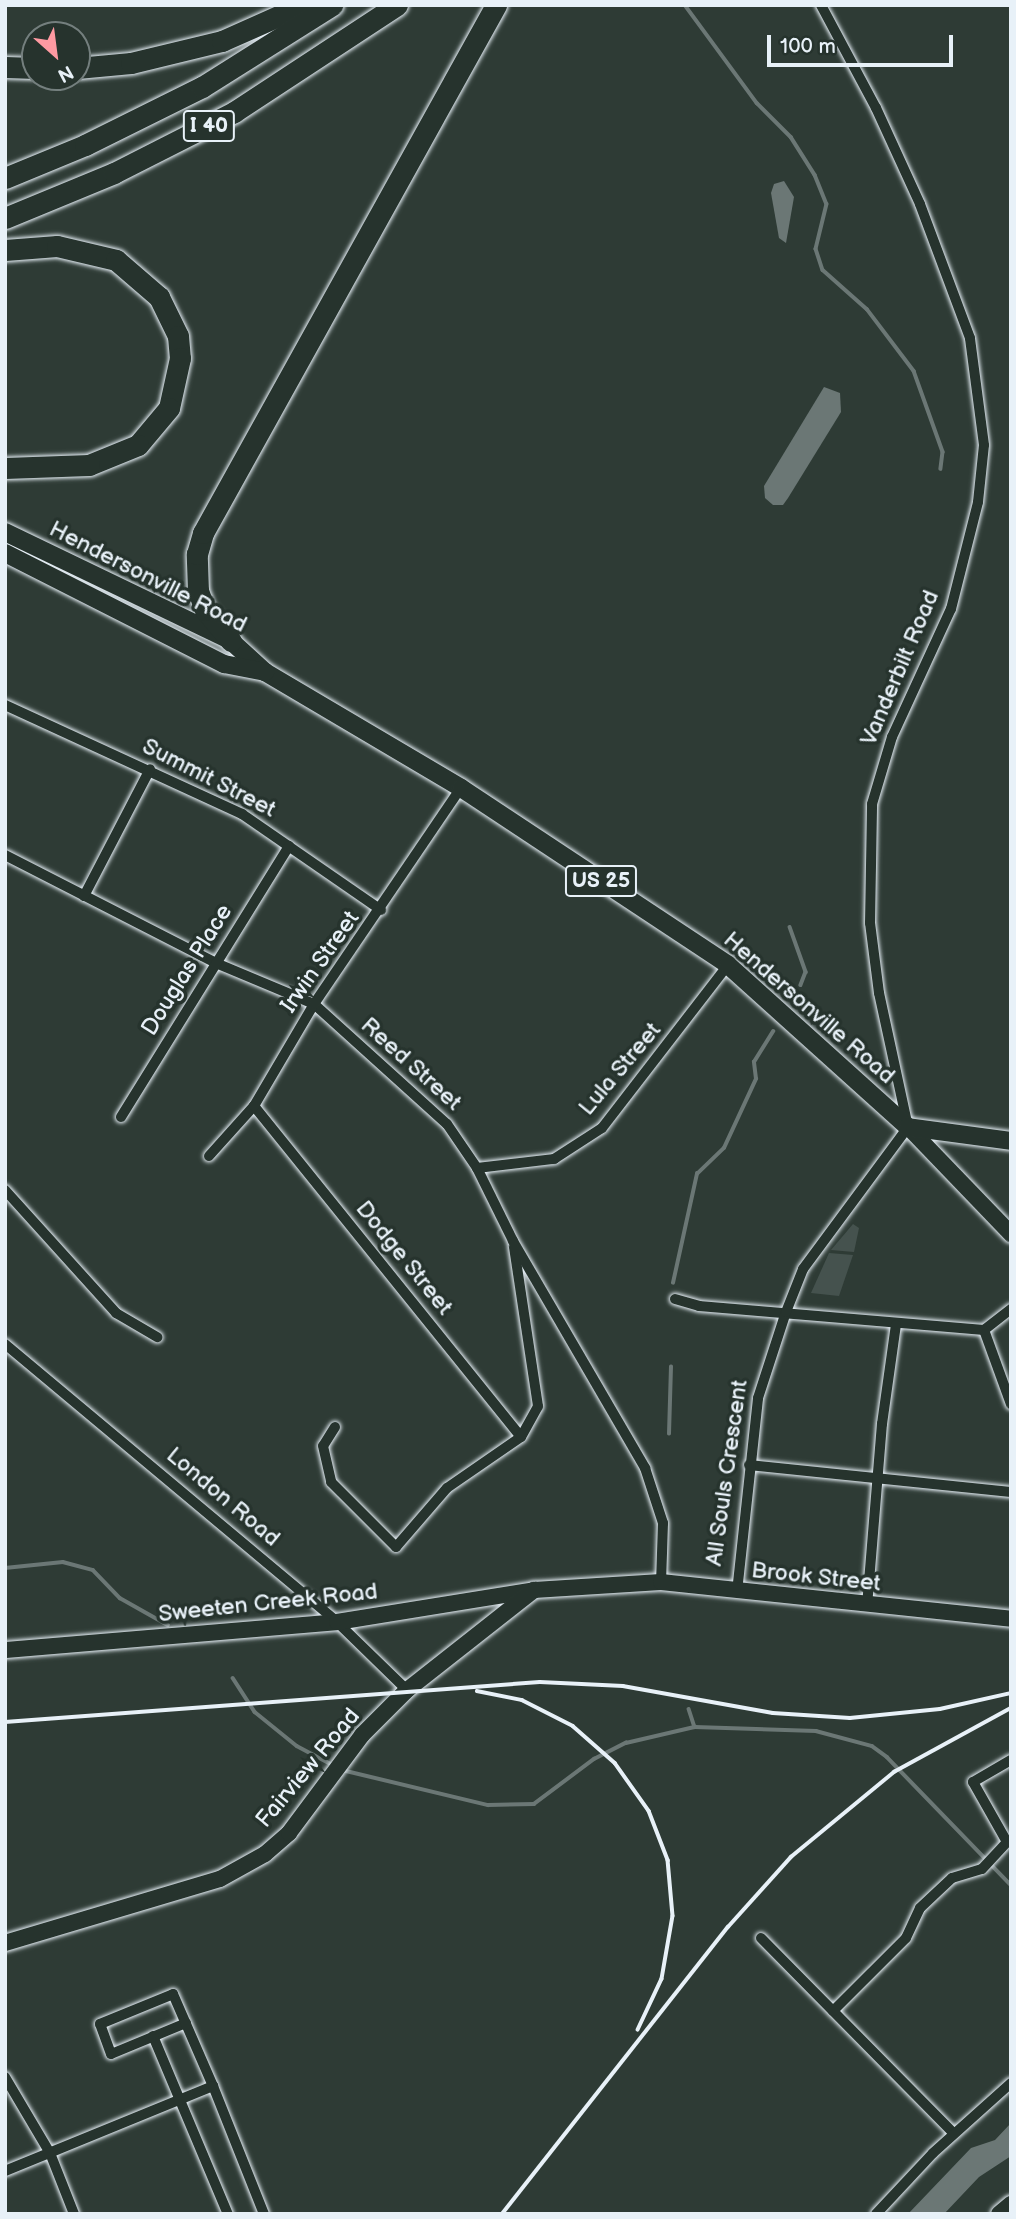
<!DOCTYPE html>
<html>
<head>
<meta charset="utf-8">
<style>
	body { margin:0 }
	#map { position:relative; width:1016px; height:2219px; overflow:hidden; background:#2e3b35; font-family:"Balsamiq Sans",sans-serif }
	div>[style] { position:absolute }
	.green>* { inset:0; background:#45524e }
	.water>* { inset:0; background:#6b7775 }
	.stream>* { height:3.5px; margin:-1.75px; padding:0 1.75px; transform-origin:1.75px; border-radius:1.75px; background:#6b7775 }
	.roads { filter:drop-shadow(0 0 2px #e8f1f8) drop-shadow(0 0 2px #e8f1f8) }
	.street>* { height:10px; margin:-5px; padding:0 5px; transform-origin:5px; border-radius:5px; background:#26332d }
	.secondary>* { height:16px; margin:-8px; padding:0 8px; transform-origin:8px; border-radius:8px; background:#26332d }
	.primary>* { height:18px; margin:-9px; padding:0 9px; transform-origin:9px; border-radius:9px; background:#26332d }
	.highway>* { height:21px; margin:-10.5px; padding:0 10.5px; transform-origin:10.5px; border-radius:10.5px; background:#26332d }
	.rail>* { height:3.5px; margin:-1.75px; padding:0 1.75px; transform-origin:1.75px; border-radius:1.75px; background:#e8f1f8 }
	span { translate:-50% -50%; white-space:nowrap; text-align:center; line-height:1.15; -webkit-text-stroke:7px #26332d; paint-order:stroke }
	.shield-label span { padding:2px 5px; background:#26332d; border:2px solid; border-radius:5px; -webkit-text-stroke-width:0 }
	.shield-label { font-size:21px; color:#e8f1f8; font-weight:700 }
	.street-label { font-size:23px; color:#e8f1f8 }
	.frame { position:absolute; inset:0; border:7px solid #e8f1f8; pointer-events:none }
	.north { position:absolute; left:21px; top:21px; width:70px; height:70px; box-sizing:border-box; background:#26332d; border:2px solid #747f7e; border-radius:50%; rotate:152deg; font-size:19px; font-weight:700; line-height:28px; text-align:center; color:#e8f1f8 }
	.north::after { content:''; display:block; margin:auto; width:24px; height:32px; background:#ff9aa2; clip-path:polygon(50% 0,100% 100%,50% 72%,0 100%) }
	.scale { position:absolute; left:767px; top:35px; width:186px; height:32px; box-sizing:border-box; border:4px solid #e8f1f8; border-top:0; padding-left:9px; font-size:21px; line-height:24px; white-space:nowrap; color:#e8f1f8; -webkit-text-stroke:5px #26332d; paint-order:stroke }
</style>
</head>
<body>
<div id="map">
	<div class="green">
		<i style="clip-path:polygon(853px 1224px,859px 1228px,854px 1252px,831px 1250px)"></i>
		<i style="clip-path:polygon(829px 1253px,853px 1255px,839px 1296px,811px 1293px)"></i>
	</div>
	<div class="water">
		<i style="clip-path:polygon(784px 181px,794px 197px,786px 243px,779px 238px,771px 193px,774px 184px)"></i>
		<i style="clip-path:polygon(824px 387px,840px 393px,841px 412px,788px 498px,783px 505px,773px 505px,765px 498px,764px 486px)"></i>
		<i style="clip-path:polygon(1011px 2123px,1011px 2156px,979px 2177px,944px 2214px,908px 2214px,971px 2148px,995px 2140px)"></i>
	</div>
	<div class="stream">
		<i style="left:685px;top:5px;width:122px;rotate:53.7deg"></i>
		<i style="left:757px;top:103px;width:48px;rotate:45deg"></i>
		<i style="left:791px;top:137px;width:45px;rotate:57.7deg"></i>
		<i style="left:815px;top:175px;width:31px;rotate:68deg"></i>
		<i style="left:827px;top:204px;width:46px;rotate:103.7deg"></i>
		<i style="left:816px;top:249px;width:22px;rotate:72deg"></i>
		<i style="left:823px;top:270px;width:59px;rotate:41.6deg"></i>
		<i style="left:867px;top:309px;width:78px;rotate:52.8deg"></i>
		<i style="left:914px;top:371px;width:86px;rotate:70.3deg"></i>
		<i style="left:943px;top:452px;width:17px;rotate:97deg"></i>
		<i style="left:790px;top:927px;width:48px;rotate:70.4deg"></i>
		<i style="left:806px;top:972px;width:14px;rotate:111deg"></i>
		<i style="left:673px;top:1283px;width:112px;rotate:-77.6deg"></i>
		<i style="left:697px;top:1174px;width:37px;rotate:-44deg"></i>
		<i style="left:724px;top:1148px;width:76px;rotate:-65.1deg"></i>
		<i style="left:756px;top:1079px;width:17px;rotate:-97deg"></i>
		<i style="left:754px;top:1062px;width:36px;rotate:-58deg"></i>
		<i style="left:669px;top:1434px;width:67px;rotate:-88.3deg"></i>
		<i style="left:5px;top:1568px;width:58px;rotate:-5.9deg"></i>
		<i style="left:63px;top:1562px;width:31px;rotate:15deg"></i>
		<i style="left:93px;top:1570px;width:39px;rotate:46deg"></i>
		<i style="left:120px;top:1598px;width:55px;rotate:29.4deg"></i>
		<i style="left:233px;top:1678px;width:40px;rotate:57.1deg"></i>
		<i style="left:255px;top:1712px;width:54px;rotate:39deg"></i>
		<i style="left:297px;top:1746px;width:40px;rotate:28deg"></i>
		<i style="left:689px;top:1709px;width:19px;rotate:72deg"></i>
		<i style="left:342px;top:1770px;width:150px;rotate:13.5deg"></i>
		<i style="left:488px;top:1805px;width:46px;rotate:-1.2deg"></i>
		<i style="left:534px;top:1804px;width:75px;rotate:-36.9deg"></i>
		<i style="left:594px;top:1759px;width:36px;rotate:-27deg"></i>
		<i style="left:626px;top:1743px;width:71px;rotate:-13.1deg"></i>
		<i style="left:695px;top:1727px;width:121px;rotate:1.9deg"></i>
		<i style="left:816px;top:1731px;width:58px;rotate:15deg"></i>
		<i style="left:872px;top:1746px;width:19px;rotate:36deg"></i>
		<i style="left:887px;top:1757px;width:178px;rotate:45.9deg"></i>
	</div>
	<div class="roads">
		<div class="street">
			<i style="left:5px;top:705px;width:261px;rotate:24.7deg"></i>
			<i style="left:242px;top:814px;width:169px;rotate:34.6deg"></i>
			<i style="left:5px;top:855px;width:237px;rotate:27.1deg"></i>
			<i style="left:216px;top:963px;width:106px;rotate:22.7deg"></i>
			<i style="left:314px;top:1004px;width:179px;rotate:42.1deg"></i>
			<i style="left:447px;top:1124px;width:53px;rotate:55.7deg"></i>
			<i style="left:477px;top:1168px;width:81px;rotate:63.7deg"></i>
			<i style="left:513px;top:1241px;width:263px;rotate:59.8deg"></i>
			<i style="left:645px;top:1468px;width:58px;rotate:71.9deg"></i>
			<i style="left:663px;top:1523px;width:59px;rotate:91.9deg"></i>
			<i style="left:84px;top:896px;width:143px;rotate:-62.5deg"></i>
			<i style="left:254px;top:1106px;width:425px;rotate:51.1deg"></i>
			<i style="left:121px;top:1117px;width:319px;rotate:-58.2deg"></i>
			<i style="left:209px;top:1156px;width:67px;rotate:-48deg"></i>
			<i style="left:254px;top:1106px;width:118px;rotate:-59.5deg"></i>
			<i style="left:314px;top:1004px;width:261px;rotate:-55.8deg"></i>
			<i style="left:477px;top:1168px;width:78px;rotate:-6.7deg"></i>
			<i style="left:554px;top:1159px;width:57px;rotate:-32.9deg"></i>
			<i style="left:602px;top:1128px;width:206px;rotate:-52.3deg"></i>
			<i style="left:5px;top:1190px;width:166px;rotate:47.9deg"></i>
			<i style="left:116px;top:1313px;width:48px;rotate:30.3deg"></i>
			<i style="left:675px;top:1299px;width:25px;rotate:16deg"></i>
			<i style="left:699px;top:1306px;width:286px;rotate:4.8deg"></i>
			<i style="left:984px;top:1330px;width:34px;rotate:-38deg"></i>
			<i style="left:984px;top:1330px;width:79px;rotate:70deg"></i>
			<i style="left:5px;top:1344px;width:433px;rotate:39.9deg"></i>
			<i style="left:337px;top:1622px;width:98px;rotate:44.2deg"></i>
			<i style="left:335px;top:1427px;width:22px;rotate:122deg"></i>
			<i style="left:323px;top:1446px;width:37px;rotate:77deg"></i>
			<i style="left:331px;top:1482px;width:92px;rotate:45deg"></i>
			<i style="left:396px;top:1547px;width:78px;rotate:-49.2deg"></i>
			<i style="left:447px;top:1488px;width:90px;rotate:-34.6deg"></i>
			<i style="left:521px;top:1437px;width:35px;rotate:-61deg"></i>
			<i style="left:538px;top:1406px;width:161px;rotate:-98.6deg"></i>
			<i style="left:749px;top:1465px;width:263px;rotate:5.9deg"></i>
			<i style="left:737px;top:1592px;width:195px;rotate:-83.8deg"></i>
			<i style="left:758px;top:1398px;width:90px;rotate:-72deg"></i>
			<i style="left:786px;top:1312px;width:46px;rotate:-68.4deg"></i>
			<i style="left:803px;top:1269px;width:177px;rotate:-53.5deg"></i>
			<i style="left:908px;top:1127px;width:137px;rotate:-102.2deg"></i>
			<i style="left:879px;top:993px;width:71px;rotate:-97.3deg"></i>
			<i style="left:870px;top:923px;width:119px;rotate:-89deg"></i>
			<i style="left:872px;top:804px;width:70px;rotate:-73.4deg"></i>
			<i style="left:892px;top:737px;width:141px;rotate:-65.3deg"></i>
			<i style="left:951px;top:609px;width:110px;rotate:-75.8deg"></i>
			<i style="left:978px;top:502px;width:57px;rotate:-84deg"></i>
			<i style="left:984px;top:445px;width:108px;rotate:-97.5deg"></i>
			<i style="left:970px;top:338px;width:143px;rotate:-110.5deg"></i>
			<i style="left:920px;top:204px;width:106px;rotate:-114.6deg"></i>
			<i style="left:876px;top:108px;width:117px;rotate:-118.1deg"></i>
			<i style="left:867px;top:1606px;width:183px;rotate:-85.3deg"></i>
			<i style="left:882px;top:1424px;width:100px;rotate:-82deg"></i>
			<i style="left:761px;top:1938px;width:274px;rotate:45.4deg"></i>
			<i style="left:833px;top:2011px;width:103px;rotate:-45deg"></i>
			<i style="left:906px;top:1938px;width:33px;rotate:-65deg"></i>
			<i style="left:920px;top:1908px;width:44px;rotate:-43.2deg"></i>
			<i style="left:952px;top:1878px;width:31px;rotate:-17deg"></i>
			<i style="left:982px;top:1869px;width:37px;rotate:-47deg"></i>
			<i style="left:1007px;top:1842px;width:69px;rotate:-119.5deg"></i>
			<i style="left:973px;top:1782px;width:44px;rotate:-30.1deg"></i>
			<i style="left:186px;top:2023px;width:81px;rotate:157.5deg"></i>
			<i style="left:111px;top:2054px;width:32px;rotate:-110deg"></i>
			<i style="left:100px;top:2024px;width:79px;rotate:-22.3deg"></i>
			<i style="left:173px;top:1994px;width:100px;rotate:66.5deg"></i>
			<i style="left:153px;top:2036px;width:193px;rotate:67.2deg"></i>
			<i style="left:5px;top:2077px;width:88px;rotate:59.4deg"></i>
			<i style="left:50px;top:2153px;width:66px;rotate:68.5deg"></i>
			<i style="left:5px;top:2171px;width:225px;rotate:-22.2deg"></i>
			<i style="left:213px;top:2086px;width:138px;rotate:68.3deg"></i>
			<i style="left:876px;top:2214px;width:83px;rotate:-46.9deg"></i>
			<i style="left:933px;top:2153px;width:105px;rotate:-41.9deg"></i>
		</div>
		<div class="secondary">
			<i style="left:908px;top:1127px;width:149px;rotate:46.1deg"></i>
			<i style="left:5px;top:1650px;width:333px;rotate:-4.8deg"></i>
			<i style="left:337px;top:1622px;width:200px;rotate:-9.2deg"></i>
			<i style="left:534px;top:1590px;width:127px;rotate:-3.6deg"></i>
			<i style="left:661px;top:1582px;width:352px;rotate:6deg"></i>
			<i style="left:5px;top:1943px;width:224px;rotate:-16.6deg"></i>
			<i style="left:220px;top:1879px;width:51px;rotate:-29.1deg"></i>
			<i style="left:265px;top:1854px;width:32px;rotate:-41deg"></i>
			<i style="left:289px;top:1833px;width:122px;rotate:-53.3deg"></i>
			<i style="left:362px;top:1735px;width:64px;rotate:-45deg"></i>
			<i style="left:407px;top:1690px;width:162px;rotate:-38.2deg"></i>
			<i style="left:999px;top:2214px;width:16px;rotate:-40deg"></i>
		</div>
		<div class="primary">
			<i style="left:5px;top:532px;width:251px;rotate:25.7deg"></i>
			<i style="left:231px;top:641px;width:46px;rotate:42.4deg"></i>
			<i style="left:265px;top:672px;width:228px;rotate:30.6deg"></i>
			<i style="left:461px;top:788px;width:320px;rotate:33.5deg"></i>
			<i style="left:728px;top:965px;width:242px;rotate:42deg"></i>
			<i style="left:908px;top:1127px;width:104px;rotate:7.7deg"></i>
			<i style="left:5px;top:553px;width:246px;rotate:26.9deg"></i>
			<i style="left:224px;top:664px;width:42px;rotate:11deg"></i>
		</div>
		<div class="highway">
			<i style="left:5px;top:67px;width:30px;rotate:2deg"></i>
			<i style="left:77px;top:68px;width:54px;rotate:-5.3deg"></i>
			<i style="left:131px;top:63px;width:94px;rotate:-13.6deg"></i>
			<i style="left:222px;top:41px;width:89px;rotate:-24deg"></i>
			<i style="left:5px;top:178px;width:87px;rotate:-22.4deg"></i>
			<i style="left:85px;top:145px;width:131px;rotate:-26.4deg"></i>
			<i style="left:202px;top:87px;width:154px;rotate:-32.2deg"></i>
			<i style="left:5px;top:218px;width:118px;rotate:-22.4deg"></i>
			<i style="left:114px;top:173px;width:135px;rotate:-26.9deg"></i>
			<i style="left:234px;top:112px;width:195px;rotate:-33.3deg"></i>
			<i style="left:5px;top:250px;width:52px;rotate:-4.4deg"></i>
			<i style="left:57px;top:246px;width:61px;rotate:13.3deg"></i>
			<i style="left:116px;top:260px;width:57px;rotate:40.7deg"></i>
			<i style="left:159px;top:297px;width:43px;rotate:64deg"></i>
			<i style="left:178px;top:336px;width:22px;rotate:85deg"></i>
			<i style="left:180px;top:358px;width:51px;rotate:102.4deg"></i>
			<i style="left:169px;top:408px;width:48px;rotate:130deg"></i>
			<i style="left:138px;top:445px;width:53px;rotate:157.8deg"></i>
			<i style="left:89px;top:465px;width:84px;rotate:178deg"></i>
			<i style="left:231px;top:641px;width:40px;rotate:-130deg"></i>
			<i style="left:205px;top:610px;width:20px;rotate:-110deg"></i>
			<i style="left:198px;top:591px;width:37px;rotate:-92deg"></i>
			<i style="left:197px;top:554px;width:22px;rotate:-74deg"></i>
			<i style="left:203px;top:533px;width:604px;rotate:-60.97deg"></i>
		</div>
	</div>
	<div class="rail">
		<i style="left:477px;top:1691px;width:46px;rotate:11.3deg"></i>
		<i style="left:522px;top:1700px;width:57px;rotate:27deg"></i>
		<i style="left:573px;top:1726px;width:56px;rotate:41.4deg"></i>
		<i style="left:615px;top:1763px;width:59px;rotate:54.7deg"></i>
		<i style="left:649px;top:1811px;width:53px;rotate:68.8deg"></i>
		<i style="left:668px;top:1860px;width:56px;rotate:84.9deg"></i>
		<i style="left:673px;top:1916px;width:64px;rotate:99.9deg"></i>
		<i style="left:662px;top:1979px;width:56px;rotate:115.2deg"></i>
		<i style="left:5px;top:1722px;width:536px;rotate:-4.28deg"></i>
		<i style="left:540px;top:1682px;width:83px;rotate:2.8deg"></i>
		<i style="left:623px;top:1686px;width:152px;rotate:10.2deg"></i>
		<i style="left:773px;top:1713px;width:77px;rotate:3.7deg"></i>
		<i style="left:850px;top:1718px;width:90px;rotate:-5.7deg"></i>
		<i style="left:940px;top:1709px;width:73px;rotate:-12.7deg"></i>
		<i style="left:502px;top:2214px;width:365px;rotate:-51.8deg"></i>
		<i style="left:728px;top:1927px;width:94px;rotate:-48deg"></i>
		<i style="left:791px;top:1857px;width:134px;rotate:-39.5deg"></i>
		<i style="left:894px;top:1772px;width:133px;rotate:-28.7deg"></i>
	</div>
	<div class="shield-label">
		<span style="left:209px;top:126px">I 40</span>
		<span style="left:601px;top:881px">US 25</span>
	</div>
	<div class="street-label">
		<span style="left:148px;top:577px;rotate:27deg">Hendersonville Road</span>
		<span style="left:900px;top:668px;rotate:-67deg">Vanderbilt Road</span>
		<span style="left:209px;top:778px;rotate:27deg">Summit Street</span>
		<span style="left:320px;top:962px;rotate:-55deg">Irwin Street</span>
		<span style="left:187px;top:970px;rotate:-58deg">Douglas Place</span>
		<span style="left:809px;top:1008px;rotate:41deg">Hendersonville Road</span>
		<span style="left:411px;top:1064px;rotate:42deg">Reed Street</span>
		<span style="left:620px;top:1069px;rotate:-50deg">Lula Street</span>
		<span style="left:404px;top:1258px;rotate:51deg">Dodge Street</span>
		<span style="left:727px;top:1473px;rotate:-82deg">All Souls Crescent</span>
		<span style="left:223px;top:1497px;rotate:40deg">London Road</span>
		<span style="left:816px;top:1577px;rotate:6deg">Brook Street</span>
		<span style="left:268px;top:1603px;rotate:-6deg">Sweeten Creek Road</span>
		<span style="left:308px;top:1768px;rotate:-50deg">Fairview Road</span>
	</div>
	<div class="frame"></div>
	<div class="north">N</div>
	<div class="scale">100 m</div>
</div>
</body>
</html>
